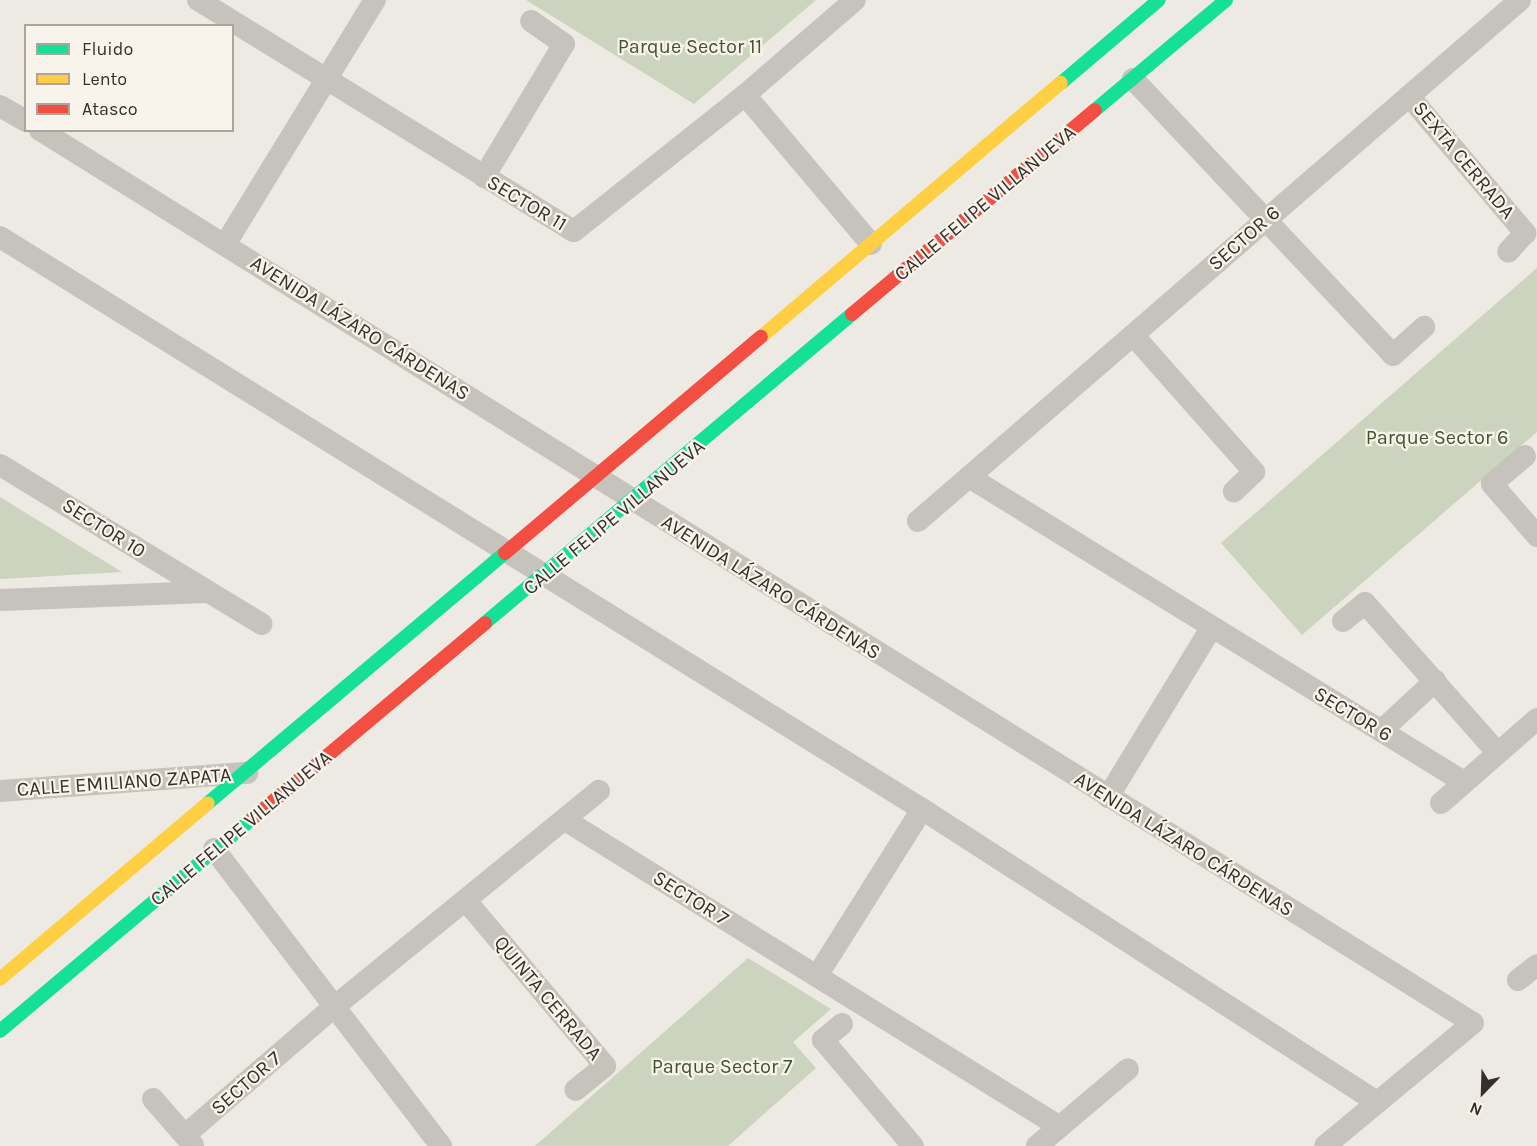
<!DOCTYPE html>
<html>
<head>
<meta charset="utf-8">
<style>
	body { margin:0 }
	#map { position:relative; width:1537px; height:1146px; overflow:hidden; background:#edeae3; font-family:Karla,sans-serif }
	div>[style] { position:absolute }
	.green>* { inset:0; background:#ccd3be }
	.street>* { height:22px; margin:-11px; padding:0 11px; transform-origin:11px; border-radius:11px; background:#c6c2bc }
	.fast>* { height:14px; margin:-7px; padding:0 7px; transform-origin:7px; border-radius:7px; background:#16e098 }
	.slow>* { height:14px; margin:-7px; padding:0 7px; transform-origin:7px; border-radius:7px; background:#ffcf43 }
	.jam>* { height:14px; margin:-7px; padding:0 7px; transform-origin:7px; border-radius:7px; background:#f24e42 }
	span { translate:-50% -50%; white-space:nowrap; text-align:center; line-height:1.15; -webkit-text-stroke:4.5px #f9f4eb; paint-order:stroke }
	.park-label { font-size:20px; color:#42542f }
	.street-label { font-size:20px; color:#372f2a }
	.legend { position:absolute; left:24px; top:24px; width:210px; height:108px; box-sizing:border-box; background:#f9f4eb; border:2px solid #aba59e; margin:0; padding:8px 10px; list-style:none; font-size:18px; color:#372f2a }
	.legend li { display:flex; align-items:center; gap:12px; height:30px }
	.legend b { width:30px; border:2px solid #aba59e }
	.north { position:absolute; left:1453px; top:1062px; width:60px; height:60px; -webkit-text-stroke:4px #f9f4eb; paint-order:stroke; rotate:203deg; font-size:16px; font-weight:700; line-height:24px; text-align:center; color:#372f2a }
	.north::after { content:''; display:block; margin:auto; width:21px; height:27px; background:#372f2a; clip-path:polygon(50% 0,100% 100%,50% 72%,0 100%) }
</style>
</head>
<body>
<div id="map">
	<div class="green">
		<i style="clip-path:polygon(526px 0,816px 0,694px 104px)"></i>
		<i style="clip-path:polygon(1537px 268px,1537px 432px,1302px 635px,1221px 543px)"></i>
		<i style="clip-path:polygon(0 497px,122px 572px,0 579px)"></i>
		<i style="clip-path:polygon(748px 958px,831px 1009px,793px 1042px,816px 1068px,728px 1146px,535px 1146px)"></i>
	</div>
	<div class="street">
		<i style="left:198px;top:0;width:441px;rotate:31.6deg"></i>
		<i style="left:574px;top:231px;width:218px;rotate:-38.5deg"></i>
		<i style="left:745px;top:95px;width:145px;rotate:-40.8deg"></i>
		<i style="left:1133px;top:79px;width:379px;rotate:46.7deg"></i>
		<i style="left:1393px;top:355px;width:42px;rotate:-42.1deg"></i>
		<i style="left:745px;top:95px;width:195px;rotate:49.8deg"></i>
		<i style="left:1409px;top:96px;width:180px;rotate:49.7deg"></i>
		<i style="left:1525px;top:233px;width:25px;rotate:132deg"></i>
		<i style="left:0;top:106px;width:30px;rotate:30deg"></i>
		<i style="left:40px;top:130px;width:1688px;rotate:31.93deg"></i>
		<i style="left:1473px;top:1023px;width:192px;rotate:140.3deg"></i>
		<i style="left:484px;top:177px;width:155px;rotate:-59deg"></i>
		<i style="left:564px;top:44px;width:40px;rotate:-145.1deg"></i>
		<i style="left:0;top:237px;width:1085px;rotate:31.82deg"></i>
		<i style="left:922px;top:809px;width:541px;rotate:32.78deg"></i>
		<i style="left:226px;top:243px;width:285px;rotate:-58.5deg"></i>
		<i style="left:1133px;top:335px;width:183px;rotate:48.5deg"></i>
		<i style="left:1254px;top:472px;width:28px;rotate:136deg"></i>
		<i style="left:1525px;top:456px;width:43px;rotate:139.7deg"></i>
		<i style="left:1492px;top:484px;width:69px;rotate:49.1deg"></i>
		<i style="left:0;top:465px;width:306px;rotate:31.3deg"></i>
		<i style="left:969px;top:477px;width:581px;rotate:31.64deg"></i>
		<i style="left:918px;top:521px;width:796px;rotate:-40.87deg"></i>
		<i style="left:0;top:600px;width:207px;rotate:-2.2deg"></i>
		<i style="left:1343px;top:621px;width:28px;rotate:-39deg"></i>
		<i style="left:1365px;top:603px;width:199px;rotate:48.5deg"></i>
		<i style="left:1381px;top:731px;width:74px;rotate:-42.8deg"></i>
		<i style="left:0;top:791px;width:248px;rotate:-4.2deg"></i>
		<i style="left:1108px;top:797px;width:198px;rotate:-58.6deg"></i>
		<i style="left:1441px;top:803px;width:128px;rotate:-41.2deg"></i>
		<i style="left:565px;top:820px;width:582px;rotate:31.81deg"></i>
		<i style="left:214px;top:849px;width:374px;rotate:52.6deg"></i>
		<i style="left:467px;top:902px;width:214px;rotate:49.9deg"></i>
		<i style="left:605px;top:1066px;width:38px;rotate:141deg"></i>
		<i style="left:817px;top:976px;width:197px;rotate:-57.8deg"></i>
		<i style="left:1518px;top:980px;width:24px;rotate:-38deg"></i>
		<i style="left:842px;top:1024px;width:25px;rotate:140deg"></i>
		<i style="left:823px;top:1040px;width:139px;rotate:49.7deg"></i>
		<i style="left:153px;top:1099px;width:61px;rotate:49deg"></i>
		<i style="left:185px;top:1135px;width:196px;rotate:-40.7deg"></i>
		<i style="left:334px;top:1007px;width:342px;rotate:-39.2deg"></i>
		<i style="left:1037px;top:1146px;width:119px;rotate:-40.2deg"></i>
	</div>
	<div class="fast">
		<i style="left:1061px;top:83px;width:128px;rotate:-40.3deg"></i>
		<i style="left:1095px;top:110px;width:171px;rotate:-40deg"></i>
		<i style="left:485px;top:623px;width:480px;rotate:-40.1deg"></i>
		<i style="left:208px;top:803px;width:388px;rotate:-40.1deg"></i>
		<i style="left:0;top:1031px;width:331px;rotate:-40.1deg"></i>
	</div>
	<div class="slow">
		<i style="left:761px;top:337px;width:393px;rotate:-40.3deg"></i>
		<i style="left:0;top:979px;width:272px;rotate:-40.2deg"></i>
	</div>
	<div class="jam">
		<i style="left:852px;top:314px;width:317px;rotate:-40deg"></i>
		<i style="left:505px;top:553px;width:335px;rotate:-40.2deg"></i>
		<i style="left:253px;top:818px;width:303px;rotate:-40deg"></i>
	</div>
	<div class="park-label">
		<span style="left:690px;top:46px">Parque Sector 11</span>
		<span style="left:1437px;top:437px">Parque Sector 6</span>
		<span style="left:722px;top:1066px">Parque Sector 7</span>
	</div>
	<div class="street-label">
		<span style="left:1464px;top:160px;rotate:50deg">SEXTA CERRADA</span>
		<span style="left:527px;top:203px;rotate:31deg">SECTOR 11</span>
		<span style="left:985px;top:203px;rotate:-40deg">CALLE FELIPE VILLANUEVA</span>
		<span style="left:1244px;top:238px;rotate:-41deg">SECTOR 6</span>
		<span style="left:360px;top:328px;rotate:32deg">AVENIDA LÁZARO CÁRDENAS</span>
		<span style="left:614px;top:517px;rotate:-40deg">CALLE FELIPE VILLANUEVA</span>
		<span style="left:104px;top:528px;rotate:32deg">SECTOR 10</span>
		<span style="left:771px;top:587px;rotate:32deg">AVENIDA LÁZARO CÁRDENAS</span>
		<span style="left:1353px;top:714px;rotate:31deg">SECTOR 6</span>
		<span style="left:124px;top:782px;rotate:-4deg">CALLE EMILIANO ZAPATA</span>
		<span style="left:241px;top:828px;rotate:-40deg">CALLE FELIPE VILLANUEVA</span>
		<span style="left:1184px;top:844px;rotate:32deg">AVENIDA LÁZARO CÁRDENAS</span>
		<span style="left:691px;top:898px;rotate:32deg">SECTOR 7</span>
		<span style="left:548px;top:998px;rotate:50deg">QUINTA CERRADA</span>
		<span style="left:246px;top:1083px;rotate:-41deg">SECTOR 7</span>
	</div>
	<ul class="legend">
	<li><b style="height:8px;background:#16e098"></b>Fluido</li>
	<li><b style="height:8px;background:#ffcf43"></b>Lento</li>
	<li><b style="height:8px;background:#f24e42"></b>Atasco</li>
	</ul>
	<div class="north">N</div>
</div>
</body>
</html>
